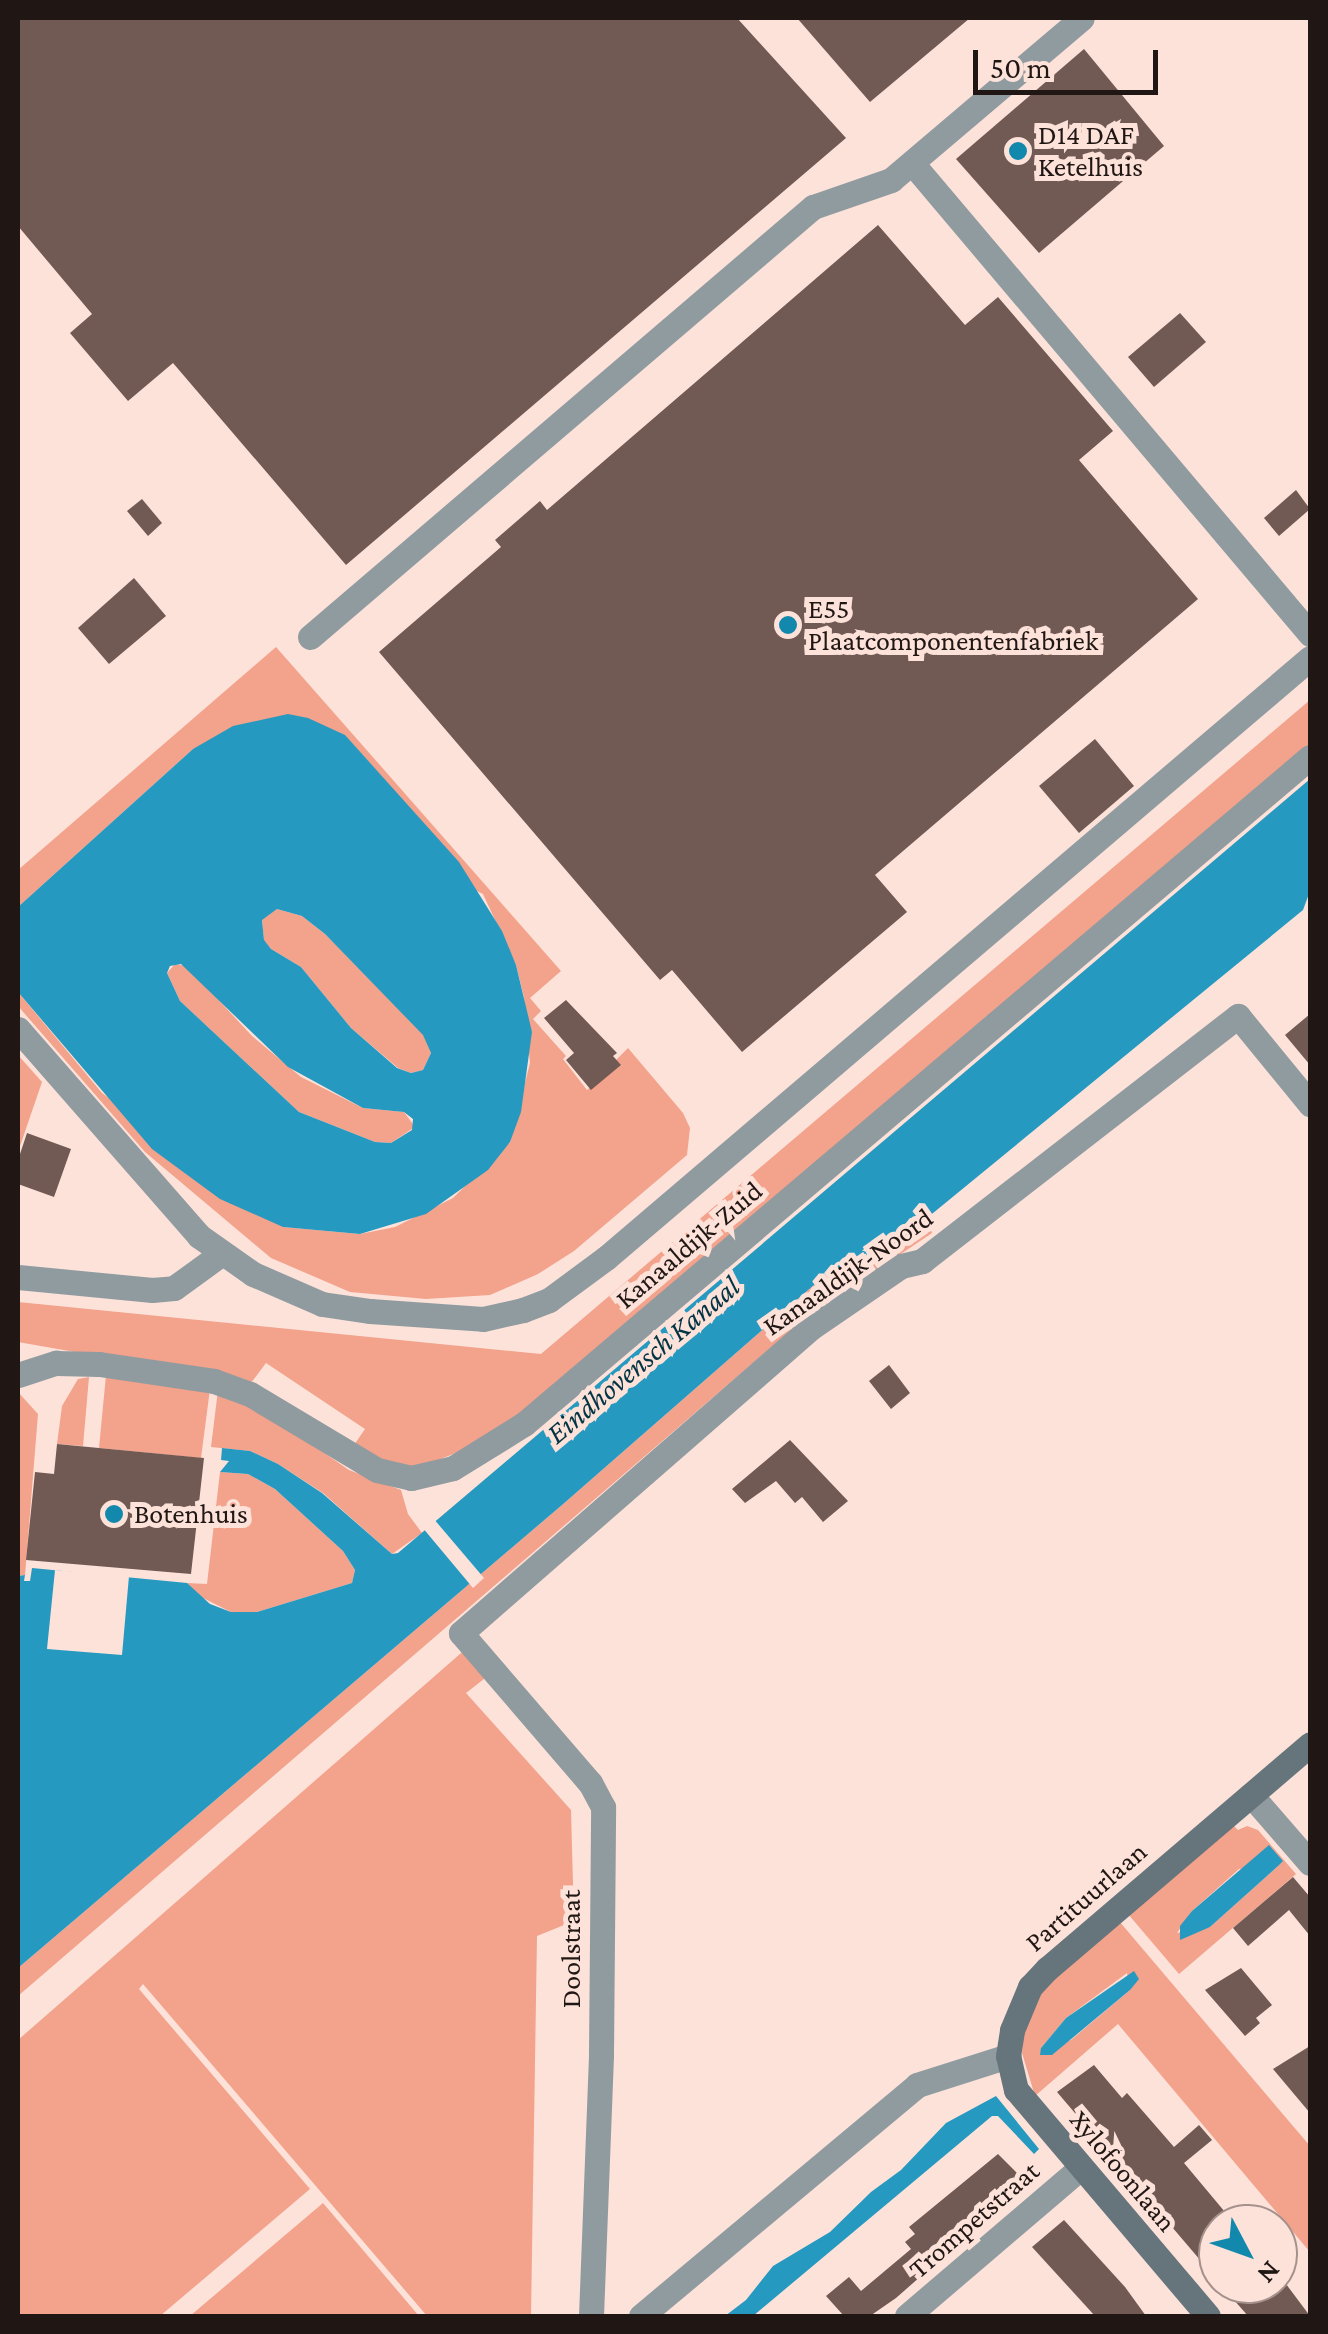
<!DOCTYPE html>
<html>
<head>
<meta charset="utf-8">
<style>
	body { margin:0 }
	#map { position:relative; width:1328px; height:2334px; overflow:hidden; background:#fde2da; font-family:"Crimson Pro",serif }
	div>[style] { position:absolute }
	.green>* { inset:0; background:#f3a28b }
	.water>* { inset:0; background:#2699c0 }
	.pier>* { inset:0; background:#fde2da }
	.building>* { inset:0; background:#715a54 }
	.street>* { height:25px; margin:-12.5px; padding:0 12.5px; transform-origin:12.5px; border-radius:12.5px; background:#909ba0 }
	.secondary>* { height:25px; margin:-12.5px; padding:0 12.5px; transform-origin:12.5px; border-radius:12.5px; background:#66757c }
	.dots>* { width:28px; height:28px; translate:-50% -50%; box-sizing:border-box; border:5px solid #fde2da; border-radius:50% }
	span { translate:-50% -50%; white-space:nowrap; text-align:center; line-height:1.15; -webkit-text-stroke:10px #fde2da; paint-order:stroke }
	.poi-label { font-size:28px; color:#201714 }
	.left { translate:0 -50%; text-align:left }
	.street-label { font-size:28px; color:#201714 }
	.water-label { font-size:30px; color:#023444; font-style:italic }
	.frame { position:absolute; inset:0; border:20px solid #201714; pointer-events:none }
	.north { position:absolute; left:1198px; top:2204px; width:100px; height:100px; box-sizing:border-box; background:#fde2da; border:2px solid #a5918b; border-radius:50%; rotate:131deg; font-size:28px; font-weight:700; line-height:40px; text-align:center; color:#201714 }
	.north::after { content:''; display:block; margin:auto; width:35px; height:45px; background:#1388ad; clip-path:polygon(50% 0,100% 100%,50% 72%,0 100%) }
	.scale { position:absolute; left:973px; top:50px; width:185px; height:45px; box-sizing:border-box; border:5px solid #201714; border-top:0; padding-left:12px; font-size:30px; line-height:35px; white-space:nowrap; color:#201714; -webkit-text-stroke:8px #fde2da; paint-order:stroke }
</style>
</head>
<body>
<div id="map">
	<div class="green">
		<i style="clip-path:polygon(276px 647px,561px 971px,530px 998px,541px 1011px,533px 1019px,566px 1056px,563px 1059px,587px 1090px,618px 1064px,616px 1060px,628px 1048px,683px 1113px,690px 1128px,687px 1155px,574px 1251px,538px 1274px,490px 1295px,426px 1299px,350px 1292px,271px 1258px,145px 1152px,18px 1006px,18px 992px,102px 1093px,283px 1227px,360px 1234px,395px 1227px,453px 1198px,510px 1142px,530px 1063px,524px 997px,516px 965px,483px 894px,193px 749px,18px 907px,18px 870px)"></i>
		<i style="clip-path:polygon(1310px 700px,1310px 744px,538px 1403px,478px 1444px,421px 1467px,394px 1467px,352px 1448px,365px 1429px,266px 1363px,251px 1383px,18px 1342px,18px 1302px,541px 1354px)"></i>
		<i style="clip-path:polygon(277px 909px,302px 916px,325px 934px,424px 1035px,431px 1053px,423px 1070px,411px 1073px,398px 1068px,351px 1028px,301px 967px,271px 949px,264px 941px,262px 919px)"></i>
		<i style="clip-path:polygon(175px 964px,187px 966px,252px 1036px,301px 1077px,363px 1108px,404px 1112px,415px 1127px,391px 1143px,375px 1142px,299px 1112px,180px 1001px,167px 973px)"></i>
		<i style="clip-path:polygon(18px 1055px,42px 1082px,18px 1152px)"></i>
		<i style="clip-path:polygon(926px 1217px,932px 1233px,804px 1319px,18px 1996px,18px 1968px,562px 1505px,823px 1277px,847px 1264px,883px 1254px)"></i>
		<i style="clip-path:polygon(106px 1375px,210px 1389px,201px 1458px,99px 1448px)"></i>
		<i style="clip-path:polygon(89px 1377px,83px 1446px,57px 1444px,62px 1406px,78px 1379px)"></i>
		<i style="clip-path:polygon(218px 1390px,278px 1421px,349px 1470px,401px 1490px,408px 1514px,422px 1533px,392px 1554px,323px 1493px,278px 1464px,250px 1451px,211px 1447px)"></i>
		<i style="clip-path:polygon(18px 1392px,38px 1414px,25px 1575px,18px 1576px)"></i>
		<i style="clip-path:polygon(220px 1472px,248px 1474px,275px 1489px,343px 1551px,355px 1570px,352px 1583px,257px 1612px,231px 1612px,197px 1595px,187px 1583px,207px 1584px)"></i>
		<i style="clip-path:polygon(468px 1647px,489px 1675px,466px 1693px,571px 1810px,574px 1921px,537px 1936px,531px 2316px,427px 2316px,143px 1984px,139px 1989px,310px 2189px,160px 2316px,18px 2316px,18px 2040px)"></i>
		<i style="clip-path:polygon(evenodd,1233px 1825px,1238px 1830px,1247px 1826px,1258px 1830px,1296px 1874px,1179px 1974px,1128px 1914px,1233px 1825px,1278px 1866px,1210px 1927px,1177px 1933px,1192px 1911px,1239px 1869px,1278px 1866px)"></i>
		<i style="clip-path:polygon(evenodd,1119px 1921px,1310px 2146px,1310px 2252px,1118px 2024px,1035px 2096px,1022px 2053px,1024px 2024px,1043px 1987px,1119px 1921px,1127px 1973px,1130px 1990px,1071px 2040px,1041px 2048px,1066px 2018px,1127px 1973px)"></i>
		<i style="clip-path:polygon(323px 2203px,419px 2316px,190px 2316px)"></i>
	</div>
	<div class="water">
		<i style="clip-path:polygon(evenodd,288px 714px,308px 718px,345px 735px,459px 862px,502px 931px,516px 965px,532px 1032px,521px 1112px,510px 1142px,488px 1170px,426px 1214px,360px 1234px,283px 1227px,220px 1199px,152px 1149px,18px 992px,18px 907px,193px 749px,233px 726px,288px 714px,277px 909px,302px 916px,325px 934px,423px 1035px,431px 1053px,423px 1070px,411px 1073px,397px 1068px,351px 1028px,301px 967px,271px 949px,264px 940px,262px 920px,277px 909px,288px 714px,181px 964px,288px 1067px,363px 1108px,404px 1112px,413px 1119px,412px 1130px,391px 1143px,375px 1142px,299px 1112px,180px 1001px,167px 973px,170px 966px,181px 964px)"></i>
		<i style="clip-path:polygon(1310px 779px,1310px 891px,1303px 910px,883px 1254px,847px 1264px,823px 1277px,562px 1505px,18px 1968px,18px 1576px,25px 1575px,24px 1581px,30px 1581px,32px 1568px,187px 1583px,210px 1604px,231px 1612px,257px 1612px,352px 1583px,355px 1570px,343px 1551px,275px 1489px,248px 1474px,220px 1472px,229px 1461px,221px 1460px,222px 1448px,250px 1451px,278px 1464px,322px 1493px,392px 1554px,398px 1553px)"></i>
		<i style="clip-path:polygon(1269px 1845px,1283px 1861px,1278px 1866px,1210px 1927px,1180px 1940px,1180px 1926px,1192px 1911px)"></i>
		<i style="clip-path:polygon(1134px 1971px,1139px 1979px,1130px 1990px,1052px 2055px,1040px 2055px,1041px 2048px,1066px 2018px)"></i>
		<i style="clip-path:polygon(996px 2096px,1039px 2149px,1034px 2154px,998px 2116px,992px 2116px,753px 2316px,725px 2316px,746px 2300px,773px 2266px,830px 2232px,871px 2192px,901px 2170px,946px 2123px)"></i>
	</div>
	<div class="pier">
		<i style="clip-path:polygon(433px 1518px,484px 1578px,473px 1588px,422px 1527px)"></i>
		<i style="clip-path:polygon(55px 1570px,129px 1576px,122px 1655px,47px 1649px)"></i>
	</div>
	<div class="building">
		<i style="clip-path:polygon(18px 18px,737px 18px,846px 138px,346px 565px,173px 363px,128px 401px,70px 333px,92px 314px,18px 226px)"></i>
		<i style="clip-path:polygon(797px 18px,970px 18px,870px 102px)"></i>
		<i style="clip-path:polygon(1084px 49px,1164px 146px,1039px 253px,956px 159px)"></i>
		<i style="clip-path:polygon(878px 225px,965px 325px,998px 297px,1113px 431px,1079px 460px,1198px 599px,875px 875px,907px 912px,742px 1052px,672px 970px,660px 980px,379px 652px,501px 547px,495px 540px,540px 501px,547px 510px)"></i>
		<i style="clip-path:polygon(1180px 313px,1206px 342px,1154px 387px,1128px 357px)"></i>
		<i style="clip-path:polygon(1296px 490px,1310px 509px,1279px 536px,1264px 518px)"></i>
		<i style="clip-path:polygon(142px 499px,162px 523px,148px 536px,127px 511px)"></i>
		<i style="clip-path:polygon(134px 578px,166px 616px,109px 664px,78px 628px)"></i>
		<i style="clip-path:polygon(1095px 739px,1134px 786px,1079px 833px,1039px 786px)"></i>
		<i style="clip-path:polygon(566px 1000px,617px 1053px,613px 1056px,621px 1065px,591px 1090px,566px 1060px,574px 1053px,544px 1018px)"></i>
		<i style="clip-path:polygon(1310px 1014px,1310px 1065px,1285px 1035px)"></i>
		<i style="clip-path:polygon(27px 1133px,71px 1149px,54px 1197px,18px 1184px,18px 1160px)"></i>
		<i style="clip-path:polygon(889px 1365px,910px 1393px,891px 1409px,869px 1381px)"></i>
		<i style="clip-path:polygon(790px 1440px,848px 1501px,823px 1522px,802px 1497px,795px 1503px,776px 1481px,745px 1503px,732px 1489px)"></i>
		<i style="clip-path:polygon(57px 1444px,204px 1458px,191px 1574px,26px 1560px,35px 1472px,54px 1474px)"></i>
		<i style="clip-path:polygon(1293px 1877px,1310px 1897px,1310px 1936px,1289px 1910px,1248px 1946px,1233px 1928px)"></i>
		<i style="clip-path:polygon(1241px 1968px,1272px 2005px,1256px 2018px,1260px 2023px,1245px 2036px,1205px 1990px)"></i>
		<i style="clip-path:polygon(1310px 2046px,1310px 2113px,1273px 2069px)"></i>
		<i style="clip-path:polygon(1094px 2065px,1122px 2098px,1127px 2093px,1174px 2147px,1199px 2125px,1212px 2140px,1184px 2163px,1235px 2224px,1218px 2224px,1218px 2281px,1057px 2092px)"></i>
		<i style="clip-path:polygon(998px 2154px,1027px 2183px,896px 2298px,870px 2316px,844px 2316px,826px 2296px,849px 2277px,861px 2291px,911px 2249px,905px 2242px,915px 2234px,909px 2227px)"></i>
		<i style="clip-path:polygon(1064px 2220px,1125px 2287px,1146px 2316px,1095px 2316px,1032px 2247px)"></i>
		<i style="clip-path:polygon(1220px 2284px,1286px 2284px,1310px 2316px,1248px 2316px)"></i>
	</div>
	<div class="street">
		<i style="left:912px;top:163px;width:617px;rotate:49.8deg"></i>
		<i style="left:310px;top:637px;width:662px;rotate:-40.53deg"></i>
		<i style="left:813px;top:207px;width:83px;rotate:-19.1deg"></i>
		<i style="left:891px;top:180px;width:250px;rotate:-40.3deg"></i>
		<i style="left:18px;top:1029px;width:275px;rotate:48.8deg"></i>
		<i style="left:199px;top:1236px;width:66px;rotate:35.1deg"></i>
		<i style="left:253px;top:1274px;width:75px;rotate:23.5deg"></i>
		<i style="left:322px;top:1304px;width:49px;rotate:8.3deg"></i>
		<i style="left:370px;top:1311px;width:113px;rotate:4deg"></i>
		<i style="left:483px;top:1319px;width:41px;rotate:-12.7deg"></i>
		<i style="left:523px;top:1310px;width:28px;rotate:-21deg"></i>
		<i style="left:549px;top:1300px;width:71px;rotate:-36.4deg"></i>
		<i style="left:606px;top:1258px;width:925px;rotate:-40.44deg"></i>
		<i style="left:18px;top:1277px;width:135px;rotate:5.5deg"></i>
		<i style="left:152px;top:1290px;width:22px;rotate:-5deg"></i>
		<i style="left:174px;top:1288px;width:58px;rotate:-35.9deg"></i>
		<i style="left:18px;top:1375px;width:40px;rotate:-18deg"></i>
		<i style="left:56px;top:1363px;width:43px;rotate:1.3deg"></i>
		<i style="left:99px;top:1364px;width:116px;rotate:8.4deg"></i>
		<i style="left:214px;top:1381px;width:38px;rotate:20deg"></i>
		<i style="left:250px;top:1394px;width:148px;rotate:30.9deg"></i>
		<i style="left:377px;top:1470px;width:35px;rotate:13deg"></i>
		<i style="left:411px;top:1478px;width:43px;rotate:-13.4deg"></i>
		<i style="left:453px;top:1468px;width:84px;rotate:-31.8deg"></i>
		<i style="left:524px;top:1424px;width:1031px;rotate:-40.32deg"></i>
		<i style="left:1251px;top:1795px;width:90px;rotate:49.1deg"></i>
		<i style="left:591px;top:2316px;width:262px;rotate:-87.8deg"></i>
		<i style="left:601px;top:2054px;width:247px;rotate:-89.5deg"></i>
		<i style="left:603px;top:1807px;width:27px;rotate:-118deg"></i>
		<i style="left:590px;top:1783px;width:198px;rotate:-130.7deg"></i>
		<i style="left:461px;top:1633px;width:466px;rotate:-41.1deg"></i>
		<i style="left:812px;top:1327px;width:108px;rotate:-34.4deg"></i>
		<i style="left:901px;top:1266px;width:22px;rotate:-13deg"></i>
		<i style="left:922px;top:1261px;width:400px;rotate:-37.8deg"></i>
		<i style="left:1238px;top:1016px;width:114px;rotate:50.7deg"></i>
		<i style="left:641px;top:2316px;width:360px;rotate:-39.9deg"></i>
		<i style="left:917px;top:2085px;width:96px;rotate:-17.7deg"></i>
		<i style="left:907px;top:2316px;width:226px;rotate:-40.5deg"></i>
	</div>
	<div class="secondary">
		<i style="left:1208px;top:2316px;width:297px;rotate:-130.3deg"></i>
		<i style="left:1016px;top:2090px;width:35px;rotate:-103deg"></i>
		<i style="left:1008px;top:2056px;width:26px;rotate:-81deg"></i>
		<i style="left:1012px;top:2030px;width:47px;rotate:-67.3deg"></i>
		<i style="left:1030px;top:1987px;width:25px;rotate:-47deg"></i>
		<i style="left:1047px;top:1969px;width:346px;rotate:-40.5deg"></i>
	</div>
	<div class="dots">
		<i style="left:1018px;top:151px;background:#1388ad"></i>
		<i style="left:788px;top:625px;background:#1388ad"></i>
		<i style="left:114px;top:1514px;background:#1388ad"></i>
	</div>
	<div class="poi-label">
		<span class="left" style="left:1038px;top:151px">D14 DAF<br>Ketelhuis</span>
		<span class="left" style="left:808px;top:625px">E55<br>Plaatcomponentenfabriek</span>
		<span class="left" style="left:134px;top:1514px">Botenhuis</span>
	</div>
	<div class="street-label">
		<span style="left:689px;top:1245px;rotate:-40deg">Kanaaldijk-Zuid</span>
		<span style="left:848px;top:1272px;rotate:-35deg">Kanaaldijk-Noord</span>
		<span style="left:1086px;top:1897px;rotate:-41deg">Partituurlaan</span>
		<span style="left:571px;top:1949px;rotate:-90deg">Doolstraat</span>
		<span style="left:1123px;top:2171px;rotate:50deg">Xylofoonlaan</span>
		<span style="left:974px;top:2220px;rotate:-41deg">Trompetstraat</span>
	</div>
	<div class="water-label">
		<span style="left:643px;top:1360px;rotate:-40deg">Eindhovensch Kanaal</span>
	</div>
	<div class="frame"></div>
	<div class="north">N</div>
	<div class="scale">50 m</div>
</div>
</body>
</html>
